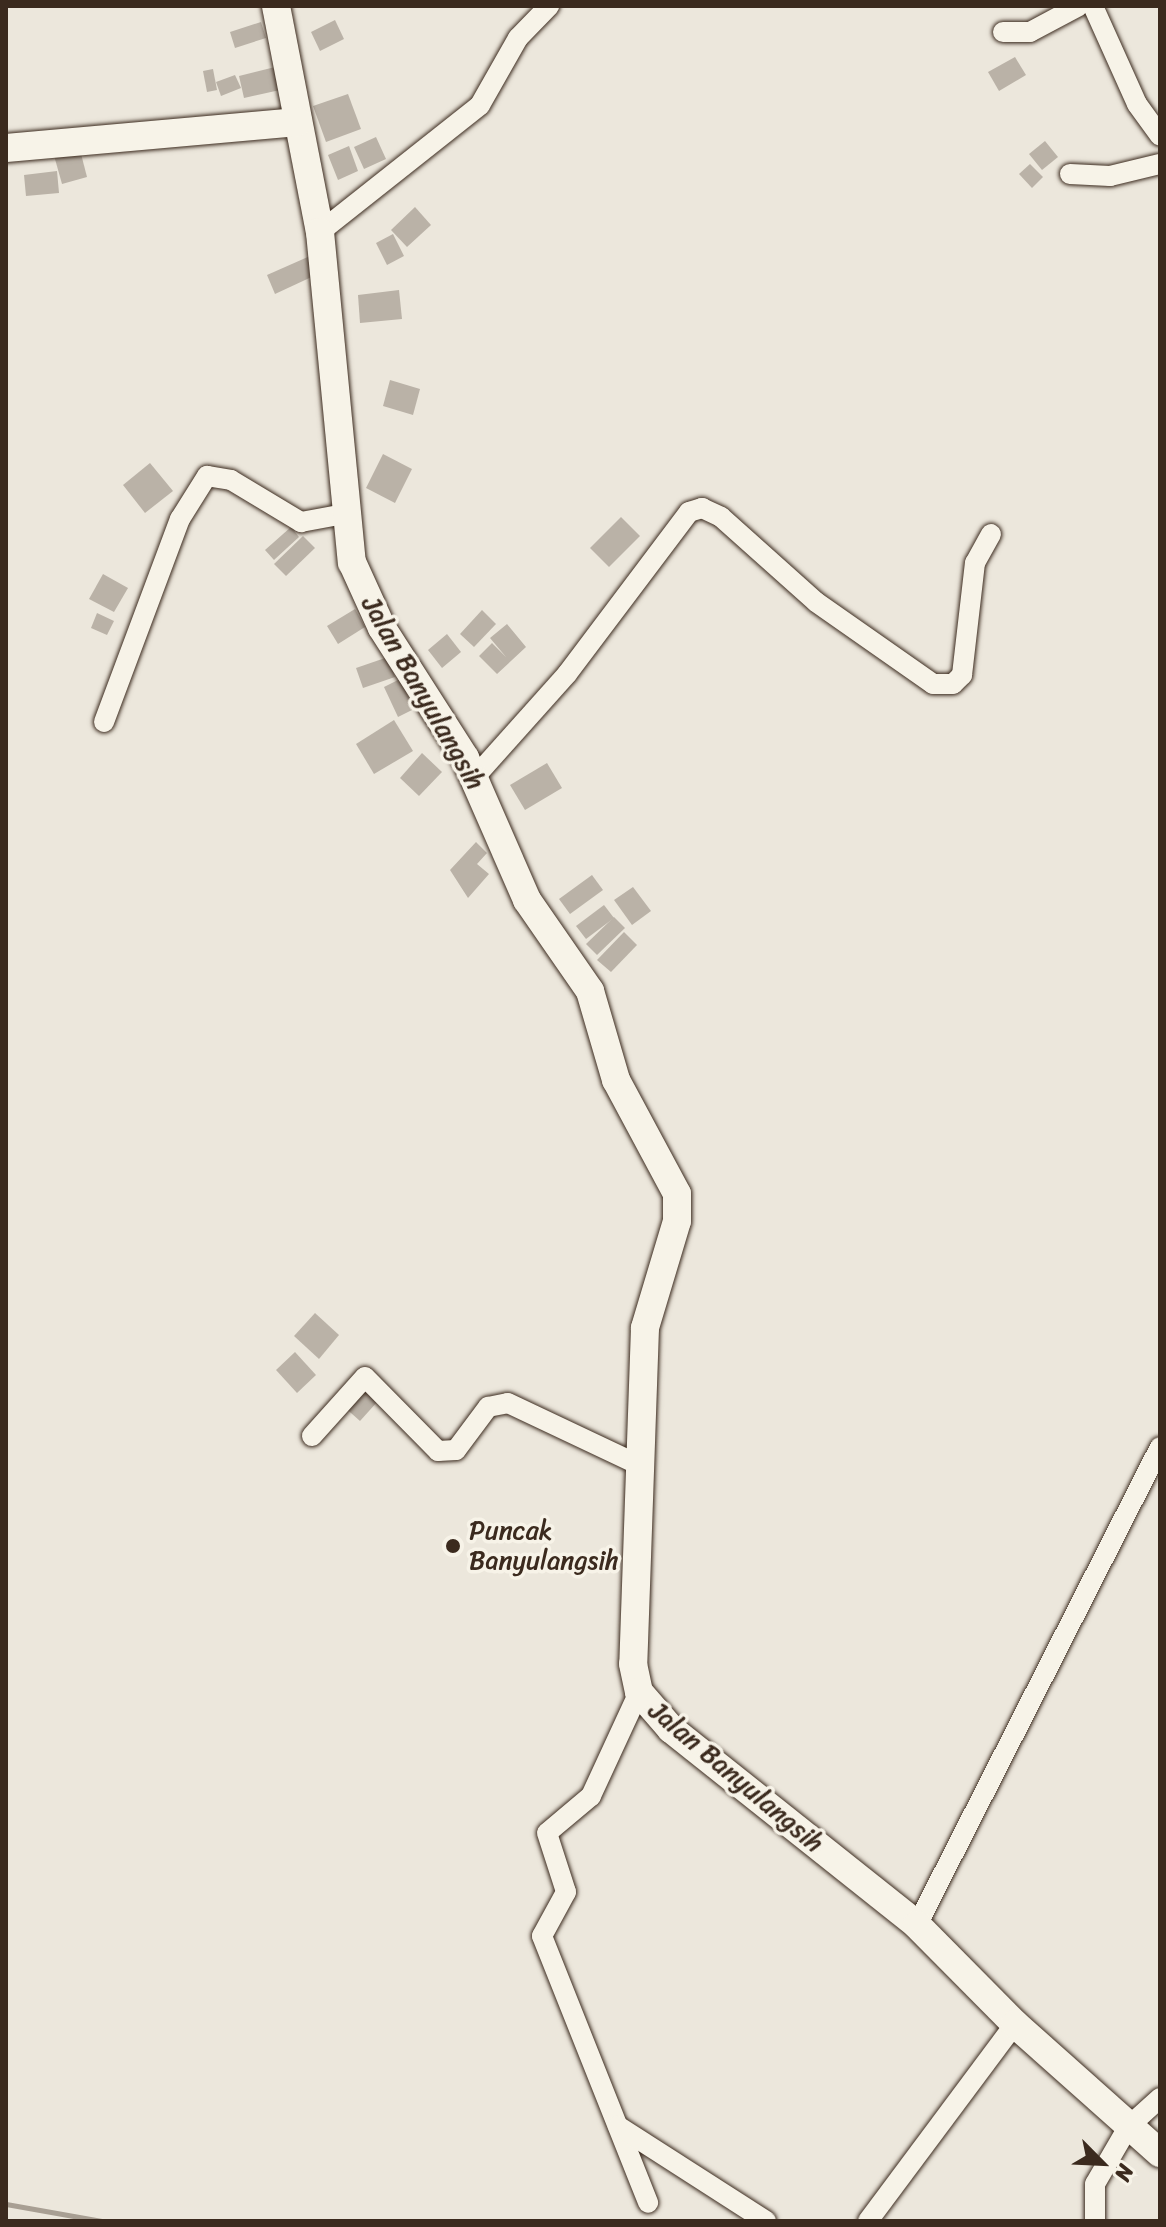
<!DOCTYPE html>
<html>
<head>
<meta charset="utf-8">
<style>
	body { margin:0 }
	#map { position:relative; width:1166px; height:2227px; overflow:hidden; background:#ece7dc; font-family:Sriracha,sans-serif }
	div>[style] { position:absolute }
	.stream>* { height:5px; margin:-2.5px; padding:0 2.5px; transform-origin:2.5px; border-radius:2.5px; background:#a89f93 }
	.building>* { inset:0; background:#bab2a7 }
	.roads { filter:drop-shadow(0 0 2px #3b2a1e) drop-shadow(0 0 2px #3b2a1e) }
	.street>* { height:20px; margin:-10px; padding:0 10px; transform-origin:10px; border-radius:10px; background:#f7f3e8 }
	.secondary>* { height:28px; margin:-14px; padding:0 14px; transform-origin:14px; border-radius:14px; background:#f7f3e8 }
	.dots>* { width:22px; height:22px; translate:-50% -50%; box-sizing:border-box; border:4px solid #f7f3e8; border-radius:50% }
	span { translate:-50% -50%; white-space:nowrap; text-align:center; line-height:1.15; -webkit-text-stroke:7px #f7f3e8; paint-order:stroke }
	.street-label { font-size:26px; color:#3b2a1e }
	.poi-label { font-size:26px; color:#3b2a1e }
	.left { translate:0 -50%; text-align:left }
	.frame { position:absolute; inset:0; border:8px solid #3b2a1e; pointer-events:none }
	.north { position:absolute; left:1062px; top:2123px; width:80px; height:80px; -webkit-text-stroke:6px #f7f3e8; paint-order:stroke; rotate:114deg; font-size:22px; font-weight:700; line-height:32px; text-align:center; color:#3b2a1e }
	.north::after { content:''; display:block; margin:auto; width:28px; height:36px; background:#3b2a1e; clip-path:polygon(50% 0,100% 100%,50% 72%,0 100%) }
</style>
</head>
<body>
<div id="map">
	<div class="stream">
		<i style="left:6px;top:2204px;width:97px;rotate:10.1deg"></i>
	</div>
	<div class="building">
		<i style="clip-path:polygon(335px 20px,344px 39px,320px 51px,311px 32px)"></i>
		<i style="clip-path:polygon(261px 22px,266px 38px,235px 48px,230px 32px)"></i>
		<i style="clip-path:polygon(1015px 57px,1026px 75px,999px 91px,988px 72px)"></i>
		<i style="clip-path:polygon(275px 67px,280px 90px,244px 98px,239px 76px)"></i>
		<i style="clip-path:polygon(213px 69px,217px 90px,207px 92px,203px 71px)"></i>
		<i style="clip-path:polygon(235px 75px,241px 88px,221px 96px,216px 82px)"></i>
		<i style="clip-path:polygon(348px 94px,361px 129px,326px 142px,313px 106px)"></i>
		<i style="clip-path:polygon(376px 137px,386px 159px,364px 169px,354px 147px)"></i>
		<i style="clip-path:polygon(1045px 141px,1058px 157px,1042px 170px,1029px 154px)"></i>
		<i style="clip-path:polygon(79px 146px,87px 177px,62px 184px,53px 152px)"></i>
		<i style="clip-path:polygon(349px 146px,358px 171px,338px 180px,328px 155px)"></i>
		<i style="clip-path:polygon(1030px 164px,1043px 177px,1032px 188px,1019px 174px)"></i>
		<i style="clip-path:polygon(57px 171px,59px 193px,26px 196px,24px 175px)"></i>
		<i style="clip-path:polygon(415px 207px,431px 225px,407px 247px,391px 230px)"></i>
		<i style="clip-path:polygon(393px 234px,404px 256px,387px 265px,376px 243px)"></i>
		<i style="clip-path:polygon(310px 256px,318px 274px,275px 294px,267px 275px)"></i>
		<i style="clip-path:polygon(399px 290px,402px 319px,360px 323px,358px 295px)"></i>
		<i style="clip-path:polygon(390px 380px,420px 389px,413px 415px,383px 406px)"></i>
		<i style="clip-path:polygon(383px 454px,412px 469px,395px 503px,366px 488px)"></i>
		<i style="clip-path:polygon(150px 463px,173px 491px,145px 513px,123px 485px)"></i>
		<i style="clip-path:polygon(621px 517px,640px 536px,609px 567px,590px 548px)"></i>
		<i style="clip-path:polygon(291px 527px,299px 537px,274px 560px,265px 550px)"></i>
		<i style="clip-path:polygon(303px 536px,315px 548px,286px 576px,274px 564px)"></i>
		<i style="clip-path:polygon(103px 574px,128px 588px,114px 612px,89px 599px)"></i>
		<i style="clip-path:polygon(355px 609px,365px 627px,338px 644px,327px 626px)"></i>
		<i style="clip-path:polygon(482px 610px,496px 624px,474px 647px,460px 634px)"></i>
		<i style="clip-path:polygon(97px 613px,114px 621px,107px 635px,91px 628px)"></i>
		<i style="clip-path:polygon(507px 624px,526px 647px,497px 674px,479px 656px,492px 643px,506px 657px,490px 638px)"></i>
		<i style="clip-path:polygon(447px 634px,461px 652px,442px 668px,428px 650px)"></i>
		<i style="clip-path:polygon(388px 657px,395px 677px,363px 688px,356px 668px)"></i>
		<i style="clip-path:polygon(400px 679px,414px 709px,398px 717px,384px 687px)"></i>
		<i style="clip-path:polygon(394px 720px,413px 751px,374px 774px,356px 744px)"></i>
		<i style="clip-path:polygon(422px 753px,442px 772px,419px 796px,400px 778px)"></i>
		<i style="clip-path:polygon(547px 763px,562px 788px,525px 810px,510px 785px)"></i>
		<i style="clip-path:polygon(476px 842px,487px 853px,477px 864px,489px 874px,468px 898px,450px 870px)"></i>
		<i style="clip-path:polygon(592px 875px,603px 890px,570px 914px,559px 899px)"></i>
		<i style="clip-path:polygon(633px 887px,651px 911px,632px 925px,614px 900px)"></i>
		<i style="clip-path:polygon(604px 905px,614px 918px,586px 939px,576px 926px)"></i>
		<i style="clip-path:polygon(614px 917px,625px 928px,597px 955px,586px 944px)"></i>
		<i style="clip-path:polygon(624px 932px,637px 945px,611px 972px,597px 960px)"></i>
		<i style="clip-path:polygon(315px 1313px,339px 1335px,319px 1359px,294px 1336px)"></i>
		<i style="clip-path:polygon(295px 1352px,316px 1375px,297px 1393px,276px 1370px)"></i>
		<i style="clip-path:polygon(360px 1385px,378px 1401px,360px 1421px,342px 1405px)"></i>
	</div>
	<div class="roads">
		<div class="street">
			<i style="left:1093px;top:6px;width:107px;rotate:65.8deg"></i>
			<i style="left:1137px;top:104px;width:39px;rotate:54deg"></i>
			<i style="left:1003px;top:32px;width:27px"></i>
			<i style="left:1030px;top:32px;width:55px;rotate:-28deg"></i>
			<i style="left:1070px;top:174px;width:40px;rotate:2.9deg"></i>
			<i style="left:1110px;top:176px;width:51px;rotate:-13.5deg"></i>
			<i style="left:320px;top:232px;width:204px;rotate:-38.4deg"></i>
			<i style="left:480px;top:105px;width:77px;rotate:-60.4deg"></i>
			<i style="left:518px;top:38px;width:45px;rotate:-45.9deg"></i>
			<i style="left:104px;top:722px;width:217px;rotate:-69.5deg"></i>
			<i style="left:180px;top:519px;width:51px;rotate:-57.9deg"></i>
			<i style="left:207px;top:476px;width:24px;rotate:9deg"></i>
			<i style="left:231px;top:480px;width:82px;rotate:31deg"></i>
			<i style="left:301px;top:522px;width:44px;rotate:-10.5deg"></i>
			<i style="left:475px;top:777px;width:138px;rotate:-48.2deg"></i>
			<i style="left:567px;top:674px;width:203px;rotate:-53deg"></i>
			<i style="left:689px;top:512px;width:14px;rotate:-17deg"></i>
			<i style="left:702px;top:508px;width:21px;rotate:25deg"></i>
			<i style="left:721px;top:517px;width:127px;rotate:41.8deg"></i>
			<i style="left:816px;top:602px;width:143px;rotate:35deg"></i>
			<i style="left:933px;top:684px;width:20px"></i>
			<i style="left:953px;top:684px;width:13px;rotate:-45deg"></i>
			<i style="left:962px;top:675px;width:113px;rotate:-83.4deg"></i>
			<i style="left:975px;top:563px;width:33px;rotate:-61deg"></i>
			<i style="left:312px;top:1436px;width:79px;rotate:-48.1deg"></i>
			<i style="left:365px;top:1377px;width:104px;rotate:45.4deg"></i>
			<i style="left:438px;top:1451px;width:18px;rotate:-3deg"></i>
			<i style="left:456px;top:1450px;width:54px;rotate:-53.3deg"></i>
			<i style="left:488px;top:1407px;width:20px;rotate:-11deg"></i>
			<i style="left:508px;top:1403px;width:145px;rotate:25.3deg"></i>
			<i style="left:639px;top:1692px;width:115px;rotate:114.8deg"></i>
			<i style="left:591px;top:1796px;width:57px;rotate:139.9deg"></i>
			<i style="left:547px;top:1833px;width:62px;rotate:72.1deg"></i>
			<i style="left:566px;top:1892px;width:50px;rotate:118.6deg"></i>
			<i style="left:542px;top:1936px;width:287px;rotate:68.3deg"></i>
			<i style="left:917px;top:1925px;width:536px;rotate:-63.05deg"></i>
			<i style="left:618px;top:2126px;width:176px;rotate:32.7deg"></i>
			<i style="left:868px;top:2221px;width:246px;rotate:-53.3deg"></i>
			<i style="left:1095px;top:2221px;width:37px;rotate:-90deg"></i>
			<i style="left:1095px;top:2184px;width:66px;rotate:-59.9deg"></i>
			<i style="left:1128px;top:2127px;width:43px;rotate:-42.2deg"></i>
		</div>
		<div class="secondary">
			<i style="left:276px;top:6px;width:230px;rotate:79deg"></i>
			<i style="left:320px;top:232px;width:332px;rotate:84.5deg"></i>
			<i style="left:352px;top:562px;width:72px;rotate:65.6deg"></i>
			<i style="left:382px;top:628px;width:154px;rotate:57.4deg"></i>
			<i style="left:465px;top:758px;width:155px;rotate:66.4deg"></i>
			<i style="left:527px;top:900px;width:111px;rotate:55.3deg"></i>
			<i style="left:590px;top:991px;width:93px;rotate:73.7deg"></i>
			<i style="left:616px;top:1080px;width:129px;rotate:61.8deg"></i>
			<i style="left:677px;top:1194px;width:27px;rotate:90deg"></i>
			<i style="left:677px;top:1221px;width:112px;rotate:106.7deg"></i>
			<i style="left:645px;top:1328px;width:336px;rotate:92deg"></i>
			<i style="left:633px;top:1664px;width:29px;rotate:78deg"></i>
			<i style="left:639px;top:1692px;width:49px;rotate:49.1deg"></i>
			<i style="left:671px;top:1729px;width:315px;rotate:38.5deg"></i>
			<i style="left:917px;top:1925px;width:139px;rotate:45.3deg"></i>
			<i style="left:1015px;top:2024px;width:194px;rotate:41.7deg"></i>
			<i style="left:6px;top:148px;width:293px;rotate:-5.1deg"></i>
		</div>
	</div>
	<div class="dots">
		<i style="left:453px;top:1546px;background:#3b2a1e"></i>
	</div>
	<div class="street-label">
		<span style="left:423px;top:693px;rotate:60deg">Jalan Banyulangsih</span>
		<span style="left:736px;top:1777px;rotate:40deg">Jalan Banyulangsih</span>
	</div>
	<div class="poi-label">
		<span class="left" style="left:469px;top:1546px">Puncak<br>Banyulangsih</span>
	</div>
	<div class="frame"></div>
	<div class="north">N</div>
</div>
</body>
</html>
